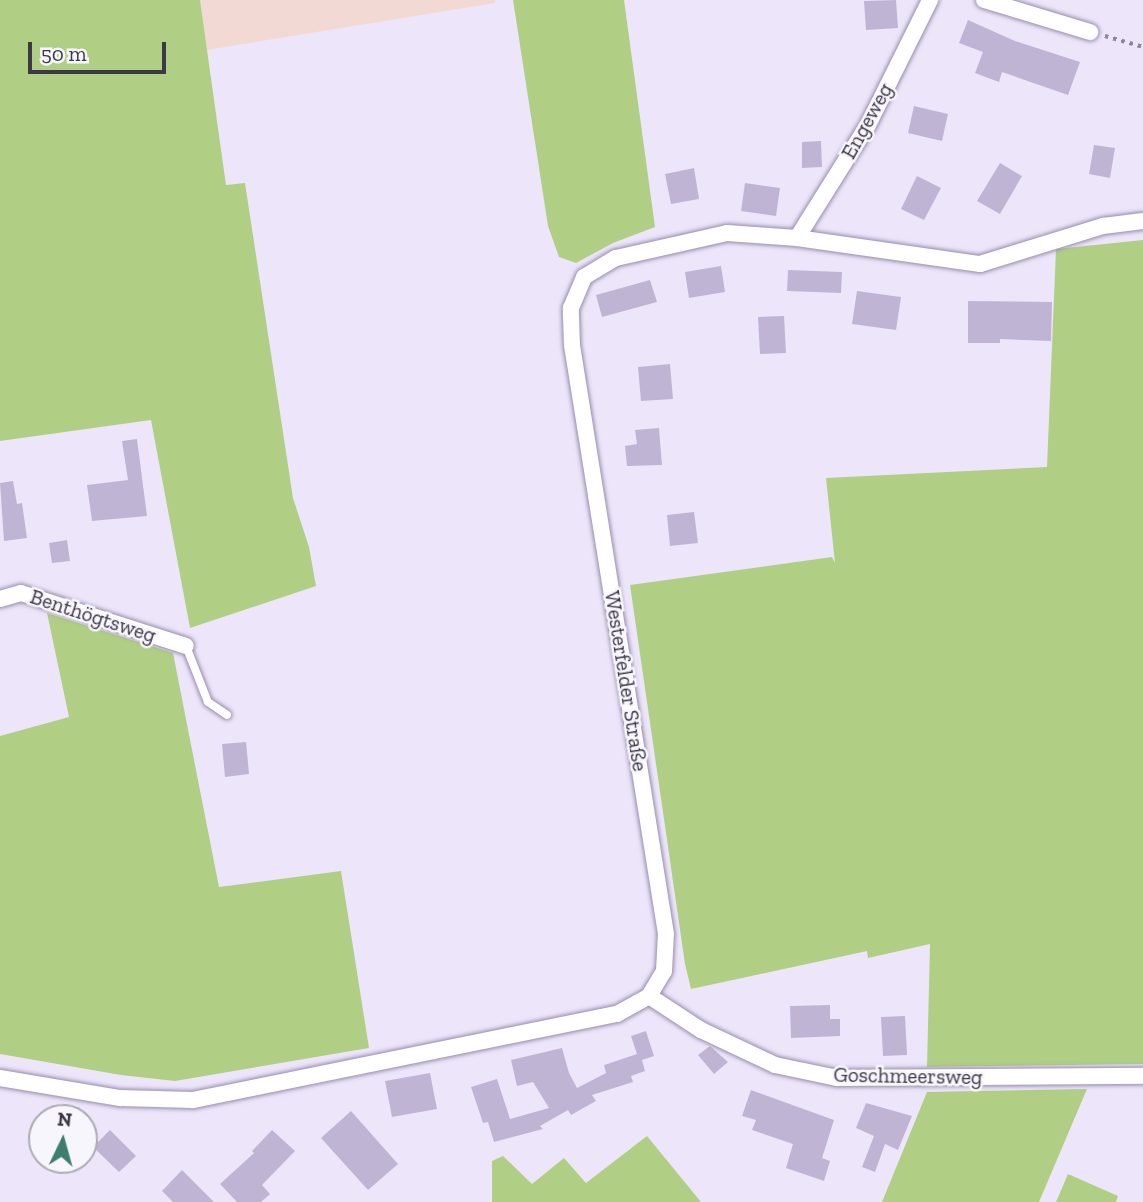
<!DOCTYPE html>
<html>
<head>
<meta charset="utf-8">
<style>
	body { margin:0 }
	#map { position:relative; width:1143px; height:1202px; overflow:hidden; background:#ede6fb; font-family:"Zilla Slab",serif }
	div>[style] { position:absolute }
	.industrial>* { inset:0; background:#f3d9d3 }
	.green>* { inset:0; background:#b0cf85 }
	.building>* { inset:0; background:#c0b4d5 }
	.path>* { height:3.5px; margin-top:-1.75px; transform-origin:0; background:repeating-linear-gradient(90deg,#8d8798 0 3.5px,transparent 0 8.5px) }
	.roads { filter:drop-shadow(0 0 2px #988cac) drop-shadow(0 0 2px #988cac) }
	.service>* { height:8px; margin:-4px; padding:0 4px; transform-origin:4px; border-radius:4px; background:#fff }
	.minor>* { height:16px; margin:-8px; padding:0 8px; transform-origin:8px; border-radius:8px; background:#fff }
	span { translate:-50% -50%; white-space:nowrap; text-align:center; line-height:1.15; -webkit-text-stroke:5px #f8f6fd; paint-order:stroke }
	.street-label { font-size:21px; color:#3d3845 }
	.north { position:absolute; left:28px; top:1104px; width:70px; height:70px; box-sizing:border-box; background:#f8f6fd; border:2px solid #adaab3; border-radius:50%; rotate:5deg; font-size:19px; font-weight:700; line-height:28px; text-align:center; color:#3d3845 }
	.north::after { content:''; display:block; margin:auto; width:24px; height:32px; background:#3e7e6d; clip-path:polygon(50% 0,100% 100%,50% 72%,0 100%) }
	.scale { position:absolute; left:28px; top:42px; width:138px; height:32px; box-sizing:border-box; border:4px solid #3d3845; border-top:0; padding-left:9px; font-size:21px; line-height:24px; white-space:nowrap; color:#3d3845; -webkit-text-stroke:5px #f8f6fd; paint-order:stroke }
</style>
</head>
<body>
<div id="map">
	<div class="industrial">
		<i style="clip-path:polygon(200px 0,495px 0,495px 3px,207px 50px)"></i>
	</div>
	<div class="green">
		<i style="clip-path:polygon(0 0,200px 0,226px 185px,245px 183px,293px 498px,309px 547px,316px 586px,190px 628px,151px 420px,0 441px)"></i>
		<i style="clip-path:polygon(513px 0,624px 0,655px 227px,613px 243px,576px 263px,559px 257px,548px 226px)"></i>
		<i style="clip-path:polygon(1143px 240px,1143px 1064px,927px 1067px,930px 944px,868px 958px,867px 951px,691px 989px,685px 964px,630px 585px,832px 557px,835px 563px,826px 478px,1047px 467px,1056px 249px)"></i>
		<i style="clip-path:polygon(47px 613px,173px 653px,219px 887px,341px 871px,369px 1048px,175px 1081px,121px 1075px,0 1054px,0 736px,69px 717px)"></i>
		<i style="clip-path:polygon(1087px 1089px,1039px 1202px,882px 1202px,927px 1092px)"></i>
		<i style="clip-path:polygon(647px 1136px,701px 1202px,492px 1202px,492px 1161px,503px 1156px,532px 1184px,564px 1158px,586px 1183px)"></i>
		<i style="clip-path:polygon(1068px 1174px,1118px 1196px,1116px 1202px,1056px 1202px)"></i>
	</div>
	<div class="building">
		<i style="clip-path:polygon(896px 0,898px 28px,866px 30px,864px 1px)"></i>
		<i style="clip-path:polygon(968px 20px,1015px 41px,1080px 62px,1068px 95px,1002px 72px,999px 82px,975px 73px,983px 52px,959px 43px)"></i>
		<i style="clip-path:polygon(914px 106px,948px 114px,942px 141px,908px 133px)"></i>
		<i style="clip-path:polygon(821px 141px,822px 167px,802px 168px,802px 142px)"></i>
		<i style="clip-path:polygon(1094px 145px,1115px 148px,1110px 178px,1089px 174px)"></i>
		<i style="clip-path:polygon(1000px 163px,1022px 176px,1000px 214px,977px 201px)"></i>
		<i style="clip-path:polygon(694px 168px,699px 199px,671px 204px,665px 174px)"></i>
		<i style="clip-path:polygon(917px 176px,941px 188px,924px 220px,901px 209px)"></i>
		<i style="clip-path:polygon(745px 183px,780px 188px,776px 216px,741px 211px)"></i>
		<i style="clip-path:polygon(721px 266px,725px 292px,689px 298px,685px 272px)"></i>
		<i style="clip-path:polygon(788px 270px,842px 272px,841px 293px,787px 291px)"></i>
		<i style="clip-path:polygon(650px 280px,657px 302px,602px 317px,596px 295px)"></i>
		<i style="clip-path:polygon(857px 291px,901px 297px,896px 330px,852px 324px)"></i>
		<i style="clip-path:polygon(968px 301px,1052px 302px,1051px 341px,1000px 339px,1000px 343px,968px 343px)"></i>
		<i style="clip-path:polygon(784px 316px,786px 353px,760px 354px,758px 317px)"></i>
		<i style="clip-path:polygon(670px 364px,673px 399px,641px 401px,638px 367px)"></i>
		<i style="clip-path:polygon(659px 428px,662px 465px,627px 466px,625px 446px,637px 444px,635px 430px)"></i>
		<i style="clip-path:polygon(137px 439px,147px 516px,92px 521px,87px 485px,128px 480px,122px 441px)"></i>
		<i style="clip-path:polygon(13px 481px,17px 504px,22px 503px,27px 538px,4px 541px,0 483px)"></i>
		<i style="clip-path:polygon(694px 512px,698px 543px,670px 546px,667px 515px)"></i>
		<i style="clip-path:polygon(67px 540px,70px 561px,52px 563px,49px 543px)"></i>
		<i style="clip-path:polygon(246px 742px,249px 774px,225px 777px,222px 744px)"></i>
		<i style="clip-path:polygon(830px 1005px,830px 1019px,840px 1019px,840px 1036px,791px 1038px,790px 1006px)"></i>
		<i style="clip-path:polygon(905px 1016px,907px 1055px,883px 1056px,881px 1017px)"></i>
		<i style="clip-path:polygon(646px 1031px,654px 1056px,642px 1060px,645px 1071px,631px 1076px,633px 1082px,592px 1095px,596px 1101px,571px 1115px,568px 1110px,540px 1126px,543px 1129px,494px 1142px,488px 1122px,483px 1123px,471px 1087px,497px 1079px,510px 1119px,549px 1108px,533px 1082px,517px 1086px,511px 1060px,562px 1048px,569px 1073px,577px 1088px,606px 1073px,604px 1065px,637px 1054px,631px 1036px)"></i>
		<i style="clip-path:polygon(710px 1046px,728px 1062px,714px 1074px,698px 1055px)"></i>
		<i style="clip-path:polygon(430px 1073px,437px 1109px,392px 1117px,385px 1081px)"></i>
		<i style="clip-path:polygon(751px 1090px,834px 1120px,822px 1158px,830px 1161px,824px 1181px,786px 1168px,793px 1144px,752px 1130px,756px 1120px,742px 1116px)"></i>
		<i style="clip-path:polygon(866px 1103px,912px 1116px,898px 1150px,885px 1144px,875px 1172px,862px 1167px,874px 1136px,856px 1128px)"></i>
		<i style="clip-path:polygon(351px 1111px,398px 1164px,368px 1190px,321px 1138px)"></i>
		<i style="clip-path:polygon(110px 1130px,136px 1156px,119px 1172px,93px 1147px)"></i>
		<i style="clip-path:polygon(272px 1130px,295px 1151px,262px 1185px,270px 1194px,261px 1202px,237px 1202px,220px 1184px,254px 1153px,252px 1151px)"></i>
		<i style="clip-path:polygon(182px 1170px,214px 1202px,173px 1202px,162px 1191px)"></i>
	</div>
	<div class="path">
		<i style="left:1105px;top:36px;width:40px;rotate:16deg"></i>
	</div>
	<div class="roads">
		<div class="service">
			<i style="left:186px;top:646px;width:60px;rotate:68.6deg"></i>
			<i style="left:208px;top:702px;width:23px;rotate:34deg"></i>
		</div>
		<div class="minor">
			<i style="left:984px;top:0;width:111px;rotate:16.8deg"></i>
			<i style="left:797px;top:238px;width:133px;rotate:-57.9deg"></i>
			<i style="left:868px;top:125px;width:140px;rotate:-63.6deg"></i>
			<i style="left:0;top:599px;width:22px;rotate:-16deg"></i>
			<i style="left:21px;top:593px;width:173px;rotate:17.8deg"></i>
			<i style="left:649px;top:996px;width:62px;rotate:33.2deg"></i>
			<i style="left:701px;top:1030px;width:82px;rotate:25.3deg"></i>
			<i style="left:775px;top:1065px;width:63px;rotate:11.8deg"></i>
			<i style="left:837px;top:1078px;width:306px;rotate:-0.4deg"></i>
			<i style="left:0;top:1078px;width:122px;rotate:9.5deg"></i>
			<i style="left:120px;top:1098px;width:73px;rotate:1.6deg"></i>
			<i style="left:193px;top:1100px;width:433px;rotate:-11.5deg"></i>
			<i style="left:617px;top:1014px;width:37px;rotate:-29deg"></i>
			<i style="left:649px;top:996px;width:29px;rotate:-59deg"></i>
			<i style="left:664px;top:971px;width:37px;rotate:-87deg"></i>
			<i style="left:666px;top:934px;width:596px;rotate:-99.07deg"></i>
			<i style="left:572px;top:345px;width:37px;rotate:-92deg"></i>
			<i style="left:571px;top:308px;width:34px;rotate:-67deg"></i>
			<i style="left:584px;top:277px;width:37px;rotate:-31deg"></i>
			<i style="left:616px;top:258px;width:114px;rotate:-12.7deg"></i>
			<i style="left:727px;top:233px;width:70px;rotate:4.1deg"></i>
			<i style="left:797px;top:238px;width:185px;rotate:8.1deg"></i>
			<i style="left:980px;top:264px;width:129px;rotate:-17.2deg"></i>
			<i style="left:1103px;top:226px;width:40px;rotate:-7.1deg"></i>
		</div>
	</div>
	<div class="street-label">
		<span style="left:867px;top:121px;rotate:-61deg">Engeweg</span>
		<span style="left:93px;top:616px;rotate:18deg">Benthögtsweg</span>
		<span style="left:626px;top:681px;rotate:81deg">Westerfelder Straße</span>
		<span style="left:908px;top:1076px;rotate:1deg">Goschmeersweg</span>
	</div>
	<div class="north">N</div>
	<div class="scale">50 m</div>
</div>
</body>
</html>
